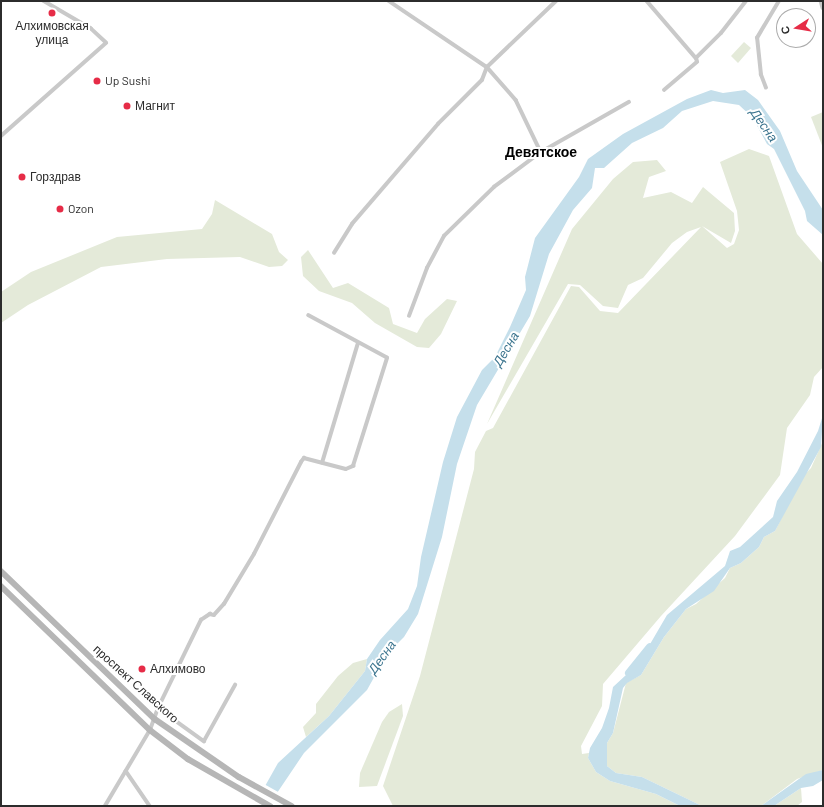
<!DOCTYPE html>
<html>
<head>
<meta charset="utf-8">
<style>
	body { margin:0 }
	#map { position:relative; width:824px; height:807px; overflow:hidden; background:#fff; font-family:Barlow,sans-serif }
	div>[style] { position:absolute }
	.green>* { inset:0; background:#e4ead9 }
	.water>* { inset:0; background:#c5dfeb }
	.pier>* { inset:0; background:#fff }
	.river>* { height:8px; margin:-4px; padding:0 4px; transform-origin:4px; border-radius:4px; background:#c5dfeb }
	.street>* { height:3.5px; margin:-1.75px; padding:0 1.75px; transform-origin:1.75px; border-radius:1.75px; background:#c9c9c9 }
	.secondary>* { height:5.5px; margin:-2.75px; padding:0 2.75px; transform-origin:2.75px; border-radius:2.75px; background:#b6b6b6 }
	.dots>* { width:11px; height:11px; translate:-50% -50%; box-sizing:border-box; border:2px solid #fff; border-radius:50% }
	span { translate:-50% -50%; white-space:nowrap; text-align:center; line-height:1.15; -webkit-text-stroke:4px #fff; paint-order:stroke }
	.poi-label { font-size:12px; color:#2c2c2c }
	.left { translate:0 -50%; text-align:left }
	.street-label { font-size:12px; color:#2c2c2c }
	.water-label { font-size:13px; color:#3b748e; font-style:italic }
	.quarter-label { font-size:14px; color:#000; font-weight:700 }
	.frame { position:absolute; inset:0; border:2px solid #2c2c2c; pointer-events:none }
	.north { position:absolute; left:776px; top:8px; width:40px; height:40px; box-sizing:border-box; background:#fff; border:1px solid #ababab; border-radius:50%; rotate:258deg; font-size:11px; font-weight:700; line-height:16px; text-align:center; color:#2c2c2c }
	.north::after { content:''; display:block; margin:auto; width:14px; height:18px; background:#e62c47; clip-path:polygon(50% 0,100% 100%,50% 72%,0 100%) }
</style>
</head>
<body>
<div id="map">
	<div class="green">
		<i style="clip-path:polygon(744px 42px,751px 48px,738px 63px,731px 56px)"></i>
		<i style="clip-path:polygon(823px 112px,823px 148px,811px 117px)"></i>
		<i style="clip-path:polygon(749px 149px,769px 156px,797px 234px,823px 264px,823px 367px,814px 377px,810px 395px,787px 428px,780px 475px,735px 536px,661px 616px,603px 684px,602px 706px,581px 746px,582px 754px,589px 753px,588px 758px,596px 772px,610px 781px,656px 794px,680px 806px,393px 806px,383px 786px,420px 676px,474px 469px,475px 452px,486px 431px,493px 428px,571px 286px,579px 287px,600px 311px,618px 313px,701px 227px,687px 232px,672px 243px,643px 278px,628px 285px,618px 308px,603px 306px,580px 285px,568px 284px,487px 424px,572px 229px,613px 179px,633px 162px,657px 160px,666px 171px,649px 177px,643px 198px,671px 192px,692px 203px,703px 187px,734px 213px,735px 231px,731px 243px,702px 226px,727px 248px,734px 244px,739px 230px,737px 211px,720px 162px)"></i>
		<i style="clip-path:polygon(215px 200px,272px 234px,279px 252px,288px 260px,282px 266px,269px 267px,240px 257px,167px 259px,101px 267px,28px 305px,1px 323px,1px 292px,31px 272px,117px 237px,202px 229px,212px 214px)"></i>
		<i style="clip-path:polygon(308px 250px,333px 288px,348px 283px,389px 308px,393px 324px,417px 333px,425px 319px,447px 299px,457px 301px,441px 334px,429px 348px,417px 347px,375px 323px,352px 303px,319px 291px,303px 276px,301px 257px)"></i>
		<i style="clip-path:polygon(823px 441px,823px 770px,797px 779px,761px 806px,702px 806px,642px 777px,616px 773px,607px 766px,607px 743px,613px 733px,626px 683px,641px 675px,664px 637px,686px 609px,696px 604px,725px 578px,730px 568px,741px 563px,759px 547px,764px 537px,775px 531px,803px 476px,811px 468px)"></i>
		<i style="clip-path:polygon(367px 659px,365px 671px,329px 716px,306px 737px,303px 727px,316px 713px,316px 704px,338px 676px,353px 663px)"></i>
		<i style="clip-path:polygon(402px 704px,403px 716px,377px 786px,359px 787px,360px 773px,382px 722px,389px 712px)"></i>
		<i style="clip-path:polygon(801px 788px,802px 802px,797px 806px,774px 806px)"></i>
	</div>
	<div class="water">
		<i style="clip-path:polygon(711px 90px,723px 93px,745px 90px,758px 100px,780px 131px,797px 171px,823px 210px,823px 235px,807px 221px,805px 211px,774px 149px,767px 144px,753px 118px,739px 105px,713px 101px,682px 111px,663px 128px,632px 143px,604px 168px,595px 168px,592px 188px,573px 210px,549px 254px,530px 316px,477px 405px,457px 464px,442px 537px,418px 614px,404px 637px,387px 654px,367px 690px,304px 753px,277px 793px,260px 795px,278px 763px,329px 716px,365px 671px,367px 659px,380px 640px,408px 609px,417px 586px,421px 557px,443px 462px,457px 417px,482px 370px,495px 357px,510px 327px,526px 290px,525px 277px,535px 238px,579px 177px,588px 159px,623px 134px,687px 99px)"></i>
		<i style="clip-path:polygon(823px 415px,821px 447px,775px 531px,764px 537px,759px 547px,741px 563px,730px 568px,714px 591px,686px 609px,664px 637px,641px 675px,627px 683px,623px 688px,613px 733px,607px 743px,607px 766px,616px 773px,642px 777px,702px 806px,680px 806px,656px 794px,610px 781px,596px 772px,588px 758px,590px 748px,602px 728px,609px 708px,613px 687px,639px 663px,667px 615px,725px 566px,730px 551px,740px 547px,773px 517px,777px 501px,797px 472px,818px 431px)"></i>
		<i style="clip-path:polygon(823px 770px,823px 780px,813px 786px,801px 788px,774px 806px,761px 806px,806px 774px)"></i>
	</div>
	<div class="pier">
		<i style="clip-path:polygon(264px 784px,280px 793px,279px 806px,260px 806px,258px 794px)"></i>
	</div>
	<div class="river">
		<i style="left:629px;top:673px;width:33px;rotate:-51deg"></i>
	</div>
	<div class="street">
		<i style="left:389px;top:1px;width:118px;rotate:34deg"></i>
		<i style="left:487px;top:67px;width:44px;rotate:48.7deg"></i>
		<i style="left:516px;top:100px;width:58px;rotate:64.3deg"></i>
		<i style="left:647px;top:1px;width:75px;rotate:49.3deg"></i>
		<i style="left:696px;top:58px;width:35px;rotate:-45deg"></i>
		<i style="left:721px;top:33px;width:41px;rotate:-52deg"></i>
		<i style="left:821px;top:1px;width:7px;rotate:74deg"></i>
		<i style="left:766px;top:88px;width:14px;rotate:-111deg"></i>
		<i style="left:761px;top:75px;width:37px;rotate:-96deg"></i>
		<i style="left:757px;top:38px;width:43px;rotate:-59.3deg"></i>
		<i style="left:664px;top:90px;width:43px;rotate:-40.3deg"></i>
		<i style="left:697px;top:62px;width:4px;rotate:-104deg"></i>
		<i style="left:1px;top:136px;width:140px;rotate:-41.5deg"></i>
		<i style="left:106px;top:43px;width:21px;rotate:-137deg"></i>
		<i style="left:91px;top:29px;width:56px;rotate:-149.7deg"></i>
		<i style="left:334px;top:253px;width:34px;rotate:-58deg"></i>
		<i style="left:352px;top:224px;width:132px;rotate:-49.3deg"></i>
		<i style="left:438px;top:124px;width:62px;rotate:-45deg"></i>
		<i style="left:482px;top:80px;width:14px;rotate:-69deg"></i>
		<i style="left:487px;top:67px;width:95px;rotate:-43.7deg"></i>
		<i style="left:409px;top:316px;width:51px;rotate:-69.4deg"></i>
		<i style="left:427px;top:268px;width:36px;rotate:-62deg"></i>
		<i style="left:444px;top:236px;width:70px;rotate:-44.4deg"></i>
		<i style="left:494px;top:187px;width:59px;rotate:-36.7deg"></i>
		<i style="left:541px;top:152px;width:101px;rotate:-29.6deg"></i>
		<i style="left:322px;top:463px;width:125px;rotate:-73.3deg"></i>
		<i style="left:158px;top:708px;width:57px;rotate:35.7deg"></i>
		<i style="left:204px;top:741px;width:64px;rotate:-61deg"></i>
		<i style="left:126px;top:771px;width:42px;rotate:55.6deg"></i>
		<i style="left:105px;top:806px;width:88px;rotate:-59.4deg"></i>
		<i style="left:150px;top:730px;width:23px;rotate:-70deg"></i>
		<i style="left:158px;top:708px;width:98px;rotate:-64deg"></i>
		<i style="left:201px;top:620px;width:11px;rotate:-34deg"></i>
		<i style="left:210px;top:614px;width:4px;rotate:14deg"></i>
		<i style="left:214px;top:615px;width:15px;rotate:-48deg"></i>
		<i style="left:224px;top:604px;width:58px;rotate:-59deg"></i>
		<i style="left:254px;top:554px;width:103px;rotate:-62.9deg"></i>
		<i style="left:301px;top:462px;width:5px;rotate:-53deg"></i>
		<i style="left:304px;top:458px;width:43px;rotate:14.7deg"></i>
		<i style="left:346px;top:469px;width:8px;rotate:-23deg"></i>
		<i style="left:353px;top:466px;width:113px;rotate:-72.5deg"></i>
		<i style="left:387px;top:358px;width:89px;rotate:-151.7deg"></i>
	</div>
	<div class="secondary">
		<i style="left:1px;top:571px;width:214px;rotate:43.9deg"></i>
		<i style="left:155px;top:719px;width:102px;rotate:34.6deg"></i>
		<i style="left:239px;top:777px;width:60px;rotate:28.7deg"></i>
		<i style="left:1px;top:586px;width:207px;rotate:44deg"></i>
		<i style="left:150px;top:730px;width:48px;rotate:37.3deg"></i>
		<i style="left:188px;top:759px;width:95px;rotate:29.8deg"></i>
	</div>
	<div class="dots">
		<i style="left:52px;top:13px;background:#e62c47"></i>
		<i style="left:97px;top:81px;background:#e62c47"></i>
		<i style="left:127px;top:106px;background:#e62c47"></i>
		<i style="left:22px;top:177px;background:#e62c47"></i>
		<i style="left:60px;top:209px;background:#e62c47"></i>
		<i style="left:142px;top:669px;background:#e62c47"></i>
	</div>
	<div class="poi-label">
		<span style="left:52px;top:33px">Алхимовская<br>улица</span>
		<span class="left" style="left:105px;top:81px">Up Sushi</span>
		<span class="left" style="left:135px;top:106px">Магнит</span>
		<span class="left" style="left:30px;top:177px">Горздрав</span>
		<span class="left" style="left:68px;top:209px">Ozon</span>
		<span class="left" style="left:150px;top:669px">Алхимово</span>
	</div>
	<div class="street-label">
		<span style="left:136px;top:684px;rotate:42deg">проспект Славского</span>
	</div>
	<div class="water-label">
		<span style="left:764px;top:125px;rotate:55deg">Десна</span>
		<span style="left:506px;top:349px;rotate:-59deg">Десна</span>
		<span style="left:382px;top:657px;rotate:-54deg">Десна</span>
	</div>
	<div class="quarter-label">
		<span style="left:541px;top:152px">Девятское</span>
	</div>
	<div class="frame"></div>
	<div class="north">С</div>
</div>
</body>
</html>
